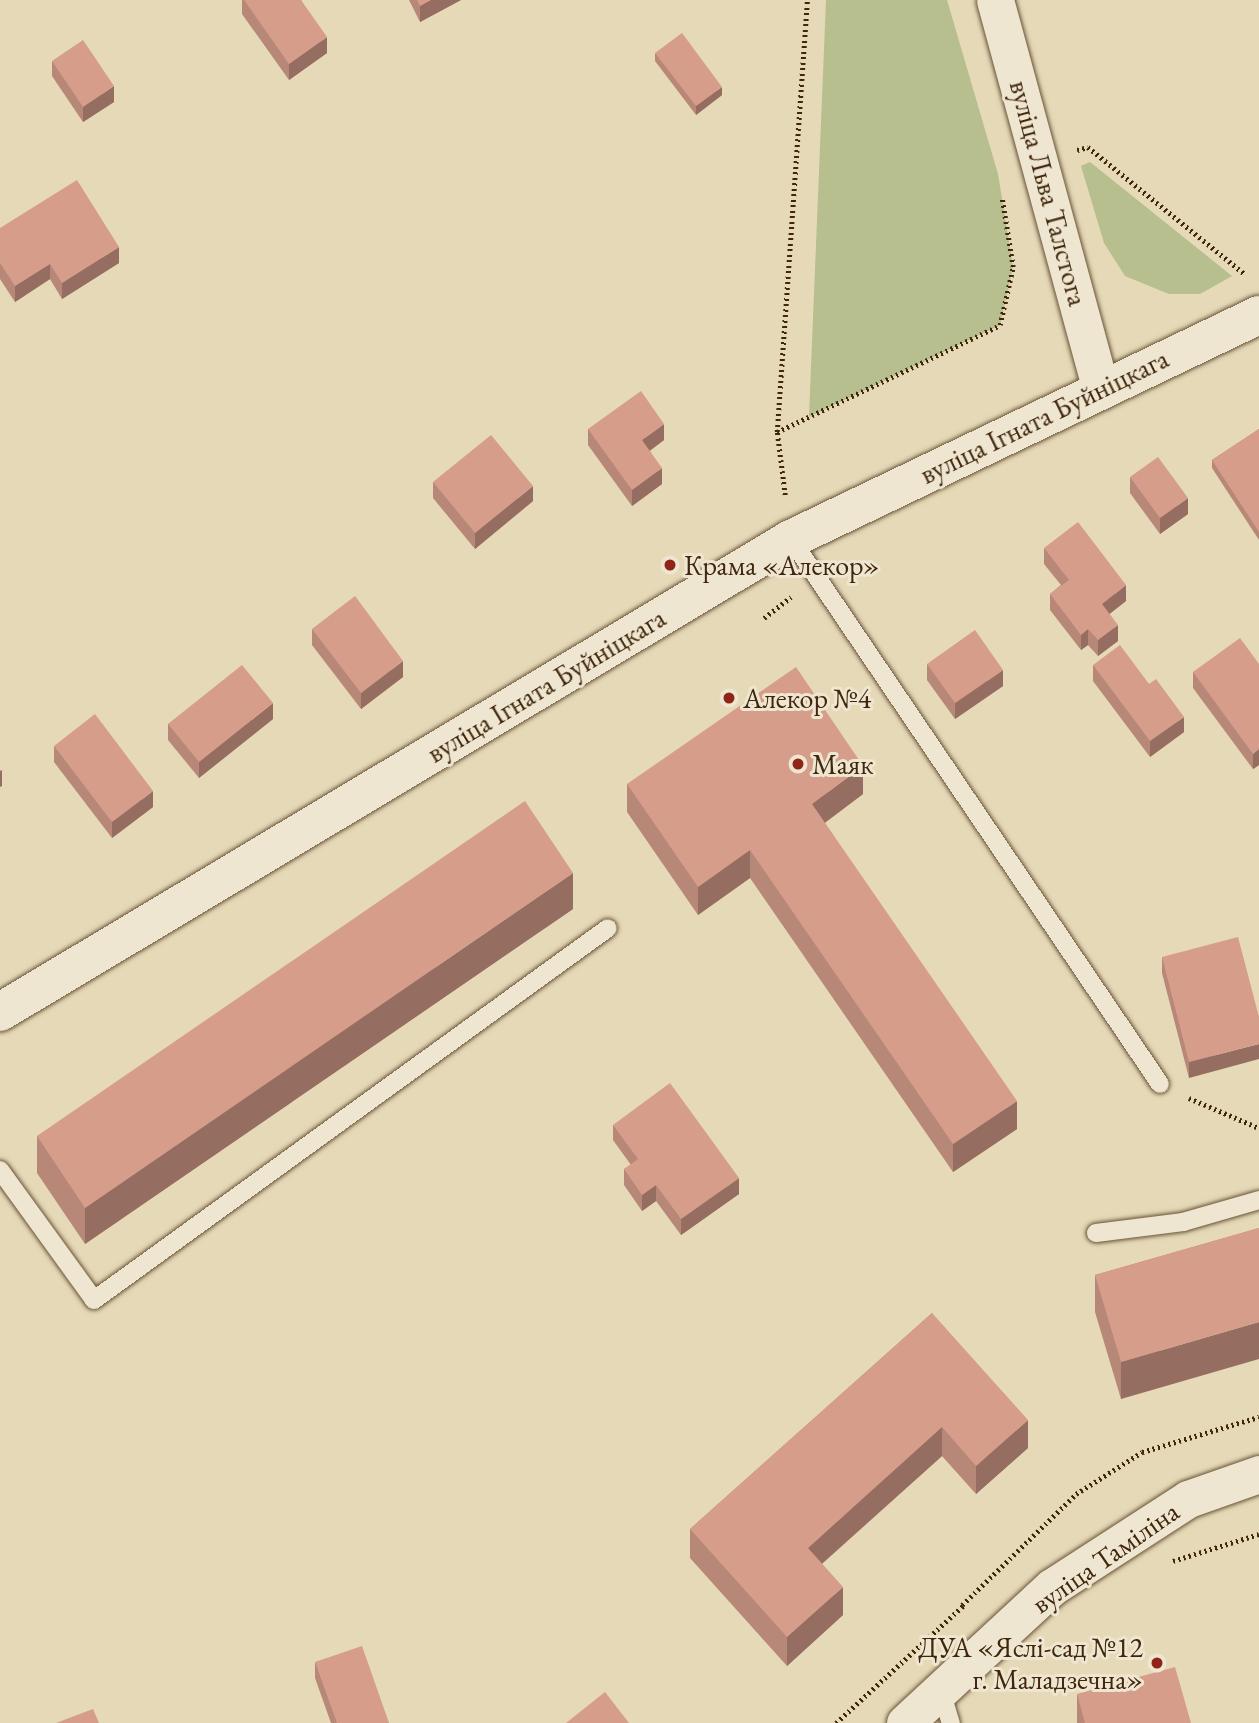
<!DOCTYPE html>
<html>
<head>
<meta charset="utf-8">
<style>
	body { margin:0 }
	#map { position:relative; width:1259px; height:1723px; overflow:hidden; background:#e5d9b7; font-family:"EB Garamond",serif }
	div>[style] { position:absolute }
	.green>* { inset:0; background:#b6bf8d }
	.path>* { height:4.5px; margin-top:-2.25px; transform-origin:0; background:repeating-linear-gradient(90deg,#40260c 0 2px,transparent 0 5.5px) }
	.roads { filter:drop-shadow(0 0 2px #695337) drop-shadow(0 0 2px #695337) }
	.service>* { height:18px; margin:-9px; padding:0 9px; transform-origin:9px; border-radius:9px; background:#eee6d0 }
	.minor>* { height:37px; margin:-18.5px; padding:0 18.5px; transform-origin:18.5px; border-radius:18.5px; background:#eee6d0 }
	.tertiary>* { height:38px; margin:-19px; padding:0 19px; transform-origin:19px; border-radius:19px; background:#eee6d0 }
	.wall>* { inset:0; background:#b78777 }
	.shaded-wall>* { inset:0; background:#956e61 }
	.building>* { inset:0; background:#d59d8a }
	.dots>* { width:19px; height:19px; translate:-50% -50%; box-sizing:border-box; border:4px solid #eee6d0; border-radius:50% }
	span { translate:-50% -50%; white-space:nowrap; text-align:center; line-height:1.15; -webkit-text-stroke:6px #eee6d0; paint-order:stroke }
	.street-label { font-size:28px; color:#40260c }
	.poi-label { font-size:28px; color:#40260c }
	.left { translate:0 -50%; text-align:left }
	.right { translate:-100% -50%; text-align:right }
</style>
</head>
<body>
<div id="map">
	<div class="green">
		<i style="clip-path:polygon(826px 0,947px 0,998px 174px,1013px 267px,1000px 325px,809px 417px)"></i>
		<i style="clip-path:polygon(1090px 162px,1232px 276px,1200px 294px,1169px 294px,1125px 276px,1104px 243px,1081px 166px)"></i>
	</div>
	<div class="path">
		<i style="left:1077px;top:150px;width:11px;rotate:-15deg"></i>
		<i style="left:1088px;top:147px;width:203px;rotate:39deg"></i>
		<i style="left:777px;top:432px;width:247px;rotate:-25.6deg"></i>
		<i style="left:1000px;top:325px;width:59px;rotate:-77.4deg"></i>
		<i style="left:1013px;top:267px;width:70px;rotate:-99.1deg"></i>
		<i style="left:785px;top:495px;width:64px;rotate:-97.2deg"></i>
		<i style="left:777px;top:432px;width:433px;rotate:-86deg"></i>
		<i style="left:764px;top:618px;width:34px;rotate:-38deg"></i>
		<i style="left:1189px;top:1098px;width:76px;rotate:23.2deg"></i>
		<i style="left:1173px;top:1561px;width:90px;rotate:-17.4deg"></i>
		<i style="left:962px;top:1605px;width:159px;rotate:-44.2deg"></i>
		<i style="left:1076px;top:1494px;width:78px;rotate:-32.5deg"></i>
		<i style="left:1142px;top:1452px;width:122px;rotate:-16.7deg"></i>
		<i style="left:836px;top:1723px;width:173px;rotate:-42.7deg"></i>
	</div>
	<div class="roads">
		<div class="service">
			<i style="left:791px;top:539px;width:658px;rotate:55.9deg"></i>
			<i style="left:0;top:1170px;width:160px;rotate:54.1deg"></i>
			<i style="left:94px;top:1300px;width:634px;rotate:-35.89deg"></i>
			<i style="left:1096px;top:1233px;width:88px;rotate:-7.2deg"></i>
			<i style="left:1183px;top:1222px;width:79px;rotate:-16.1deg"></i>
			<i style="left:941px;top:1691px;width:34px;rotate:73deg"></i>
		</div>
		<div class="minor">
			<i style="left:995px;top:0;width:400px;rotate:74.8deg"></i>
			<i style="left:905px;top:1723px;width:200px;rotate:-42.8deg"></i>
			<i style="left:1052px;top:1587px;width:162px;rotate:-32.9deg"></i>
			<i style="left:1188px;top:1499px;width:75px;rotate:-19.4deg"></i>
		</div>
		<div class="tertiary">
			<i style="left:0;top:1012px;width:922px;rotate:-30.88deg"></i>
			<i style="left:791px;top:539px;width:519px;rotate:-25.58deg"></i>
		</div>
	</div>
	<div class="wall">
		<i style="clip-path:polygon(242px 0,301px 0,327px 53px,289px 80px,242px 14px)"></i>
		<i style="clip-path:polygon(409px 0,461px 0,420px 22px)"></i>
		<i style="clip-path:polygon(655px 53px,722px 95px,696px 115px,655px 61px)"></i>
		<i style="clip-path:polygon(52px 61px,114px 102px,83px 122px,52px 76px)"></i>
		<i style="clip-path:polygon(0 228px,119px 263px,62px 299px,50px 279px,15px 302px,0 279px)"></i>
		<i style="clip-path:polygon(588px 429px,664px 440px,650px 451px,662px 484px,632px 506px,588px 445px)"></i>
		<i style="clip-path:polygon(1259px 429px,1259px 540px,1212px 468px,1212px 460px)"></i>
		<i style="clip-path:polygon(1130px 477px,1188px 514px,1160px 534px,1130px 493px)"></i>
		<i style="clip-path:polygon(433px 482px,533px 501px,475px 549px,433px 498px)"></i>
		<i style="clip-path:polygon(1044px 548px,1126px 601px,1109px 614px,1118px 641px,1098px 656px,1088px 645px,1081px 650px,1050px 610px,1050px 594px,1061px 585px,1044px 564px)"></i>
		<i style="clip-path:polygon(312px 629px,403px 677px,361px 709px,312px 645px)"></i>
		<i style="clip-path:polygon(927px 664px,1003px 686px,955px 719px,927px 680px)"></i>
		<i style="clip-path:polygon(1259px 664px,1259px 765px,1253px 769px,1193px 688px,1193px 672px)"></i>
		<i style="clip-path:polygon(1093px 665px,1149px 684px,1184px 732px,1150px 757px,1093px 681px)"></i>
		<i style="clip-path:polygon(273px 719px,199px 778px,168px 740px,168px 724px)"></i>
		<i style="clip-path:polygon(54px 746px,153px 807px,112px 838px,54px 762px)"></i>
		<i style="clip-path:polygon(627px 784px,863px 794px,825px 823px,1017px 1129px,953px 1172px,750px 878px,698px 915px,627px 812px)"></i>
		<i style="clip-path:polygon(573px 909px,85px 1244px,37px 1173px,37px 1136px)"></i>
		<i style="clip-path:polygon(1162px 957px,1259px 1017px,1189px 1078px,1162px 973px)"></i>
		<i style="clip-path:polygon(613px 1125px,739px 1194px,681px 1235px,656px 1201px,642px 1211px,624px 1185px,624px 1169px,631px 1165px,613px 1140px)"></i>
		<i style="clip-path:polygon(1259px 1228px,1121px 1399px,1095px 1312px,1095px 1275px)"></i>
		<i style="clip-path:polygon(932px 1313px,1028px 1448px,976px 1494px,942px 1456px,822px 1564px,843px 1615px,787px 1666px,690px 1558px,690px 1529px)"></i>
		<i style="clip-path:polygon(315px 1662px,389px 1723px,331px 1723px,315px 1678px)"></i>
		<i style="clip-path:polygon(1077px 1694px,1191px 1723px,1077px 1723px)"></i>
	</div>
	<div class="shaded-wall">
		<i style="clip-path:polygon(431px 0,461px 0,420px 22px,420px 6px)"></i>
		<i style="clip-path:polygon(327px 37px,327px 53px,289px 80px,289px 64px)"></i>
		<i style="clip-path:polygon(114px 86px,114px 102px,83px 122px,83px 107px)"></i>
		<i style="clip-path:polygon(722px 87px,722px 95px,696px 115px,696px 106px)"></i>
		<i style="clip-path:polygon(119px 247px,119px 263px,62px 299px,62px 283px)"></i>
		<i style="clip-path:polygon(50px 264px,50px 279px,15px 302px,15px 286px)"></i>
		<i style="clip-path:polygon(664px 424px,664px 440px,642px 456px,642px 440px)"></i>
		<i style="clip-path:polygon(662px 468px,662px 484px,632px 506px,632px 490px)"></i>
		<i style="clip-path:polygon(533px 486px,533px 501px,475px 549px,475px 533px)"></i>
		<i style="clip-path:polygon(1188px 498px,1188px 514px,1160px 534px,1160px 518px)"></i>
		<i style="clip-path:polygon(1126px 585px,1126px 601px,1102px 620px,1102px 604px)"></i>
		<i style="clip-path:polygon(1118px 625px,1118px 641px,1098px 656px,1098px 640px)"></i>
		<i style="clip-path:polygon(1088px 629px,1088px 645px,1081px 650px,1081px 635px)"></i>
		<i style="clip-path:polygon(403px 661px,403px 677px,361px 709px,361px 693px)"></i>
		<i style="clip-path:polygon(1003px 670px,1003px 686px,955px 719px,955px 703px)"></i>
		<i style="clip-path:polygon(273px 703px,273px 719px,199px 778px,199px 762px)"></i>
		<i style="clip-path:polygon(1184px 717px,1184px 732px,1150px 757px,1150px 741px)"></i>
		<i style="clip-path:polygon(1259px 749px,1259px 765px,1253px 769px,1253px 754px)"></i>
		<i style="clip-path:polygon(863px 766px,863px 794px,812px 832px,812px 804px)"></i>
		<i style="clip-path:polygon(2px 770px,2px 786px,0 787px,0 771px)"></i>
		<i style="clip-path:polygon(153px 791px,153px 807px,112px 838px,112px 822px)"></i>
		<i style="clip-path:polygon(750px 850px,750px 878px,698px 915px,698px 887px)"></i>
		<i style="clip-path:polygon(573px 873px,573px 909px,85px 1244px,85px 1208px)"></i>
		<i style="clip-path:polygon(1259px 1044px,1259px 1059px,1189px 1078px,1189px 1062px)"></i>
		<i style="clip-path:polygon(1017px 1101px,1017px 1129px,953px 1172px,953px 1144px)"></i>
		<i style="clip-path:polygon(739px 1178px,739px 1194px,681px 1235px,681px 1219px)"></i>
		<i style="clip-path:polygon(656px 1185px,656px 1201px,642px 1211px,642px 1195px)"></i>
		<i style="clip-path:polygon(1259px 1322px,1259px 1359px,1121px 1399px,1121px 1362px)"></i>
		<i style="clip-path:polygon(1028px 1420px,1028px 1448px,976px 1494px,976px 1466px)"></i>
		<i style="clip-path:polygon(942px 1427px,942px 1456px,808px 1576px,808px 1548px)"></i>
		<i style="clip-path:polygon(843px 1587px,843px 1615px,787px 1666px,787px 1637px)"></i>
	</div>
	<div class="building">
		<i style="clip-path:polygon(244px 0,301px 0,327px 37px,289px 64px)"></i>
		<i style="clip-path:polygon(417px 0,431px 0,420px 6px)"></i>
		<i style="clip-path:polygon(682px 33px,722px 87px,696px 106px,655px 53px)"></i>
		<i style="clip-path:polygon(83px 40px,114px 86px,83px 107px,52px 61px)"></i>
		<i style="clip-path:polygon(77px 180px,119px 247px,62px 283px,50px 264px,15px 286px,0 263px,0 228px)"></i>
		<i style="clip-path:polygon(641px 391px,664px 424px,642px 440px,662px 468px,632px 490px,588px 429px)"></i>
		<i style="clip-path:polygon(1259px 429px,1259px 532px,1212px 460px)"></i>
		<i style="clip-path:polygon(491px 435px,533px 486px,475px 533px,433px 482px)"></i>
		<i style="clip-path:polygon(1158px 457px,1188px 498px,1160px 518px,1130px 477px)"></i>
		<i style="clip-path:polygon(1078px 522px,1126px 585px,1102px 604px,1118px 625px,1098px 640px,1088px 629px,1081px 635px,1050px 594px,1069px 580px,1044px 548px)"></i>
		<i style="clip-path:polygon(355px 596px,403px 661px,361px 693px,312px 629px)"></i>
		<i style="clip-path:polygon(975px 630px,1003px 670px,955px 703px,927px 664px)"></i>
		<i style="clip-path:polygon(1240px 638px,1259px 664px,1259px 749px,1253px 754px,1193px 672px)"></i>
		<i style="clip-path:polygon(1120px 645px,1149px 684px,1156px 679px,1184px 717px,1150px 741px,1093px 665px)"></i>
		<i style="clip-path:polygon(242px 665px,273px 703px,199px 762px,168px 724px)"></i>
		<i style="clip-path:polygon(796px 667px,863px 766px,812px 804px,1017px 1101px,953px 1144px,750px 850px,698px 887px,627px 784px)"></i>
		<i style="clip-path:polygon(95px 714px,153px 791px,112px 822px,54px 746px)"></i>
		<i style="clip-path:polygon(525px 801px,573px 873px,85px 1208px,37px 1136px)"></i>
		<i style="clip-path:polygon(1238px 937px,1259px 1017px,1259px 1044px,1189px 1062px,1162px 957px)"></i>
		<i style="clip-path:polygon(670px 1083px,739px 1178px,681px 1219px,656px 1185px,642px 1195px,624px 1169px,638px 1159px,613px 1125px)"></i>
		<i style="clip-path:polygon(1259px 1228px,1259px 1322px,1121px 1362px,1095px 1275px)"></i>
		<i style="clip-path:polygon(932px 1313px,1028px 1420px,976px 1466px,942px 1427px,808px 1548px,843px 1587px,787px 1637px,690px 1529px)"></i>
		<i style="clip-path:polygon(362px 1646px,389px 1723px,337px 1723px,315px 1662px)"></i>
		<i style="clip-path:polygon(1175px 1667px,1191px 1723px,1085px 1723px,1077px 1694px)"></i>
		<i style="clip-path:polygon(605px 1692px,629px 1723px,566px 1723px)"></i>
		<i style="clip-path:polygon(93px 1709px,99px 1723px,56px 1723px)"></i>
	</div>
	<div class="dots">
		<i style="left:670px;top:565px;background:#8f2418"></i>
		<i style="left:729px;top:698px;background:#8f2418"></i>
		<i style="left:798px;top:764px;background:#8f2418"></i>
		<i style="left:1157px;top:1663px;background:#8f2418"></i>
	</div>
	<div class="street-label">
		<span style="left:1049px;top:193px;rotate:75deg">вуліца Льва Талстога</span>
		<span style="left:1044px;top:416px;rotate:-26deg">вуліца Ігната Буйніцкага</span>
		<span style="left:546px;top:685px;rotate:-31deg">вуліца Ігната Буйніцкага</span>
		<span style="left:1105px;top:1557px;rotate:-35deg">вуліца Таміліна</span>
	</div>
	<div class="poi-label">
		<span class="left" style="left:684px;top:565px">Крама «Алекор»</span>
		<span class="left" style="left:743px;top:698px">Алекор №4</span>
		<span class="left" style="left:812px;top:764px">Маяк</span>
		<span class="right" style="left:1143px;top:1663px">ДУА «Яслі-сад №12<br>г. Маладзечна»</span>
	</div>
</div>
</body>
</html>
